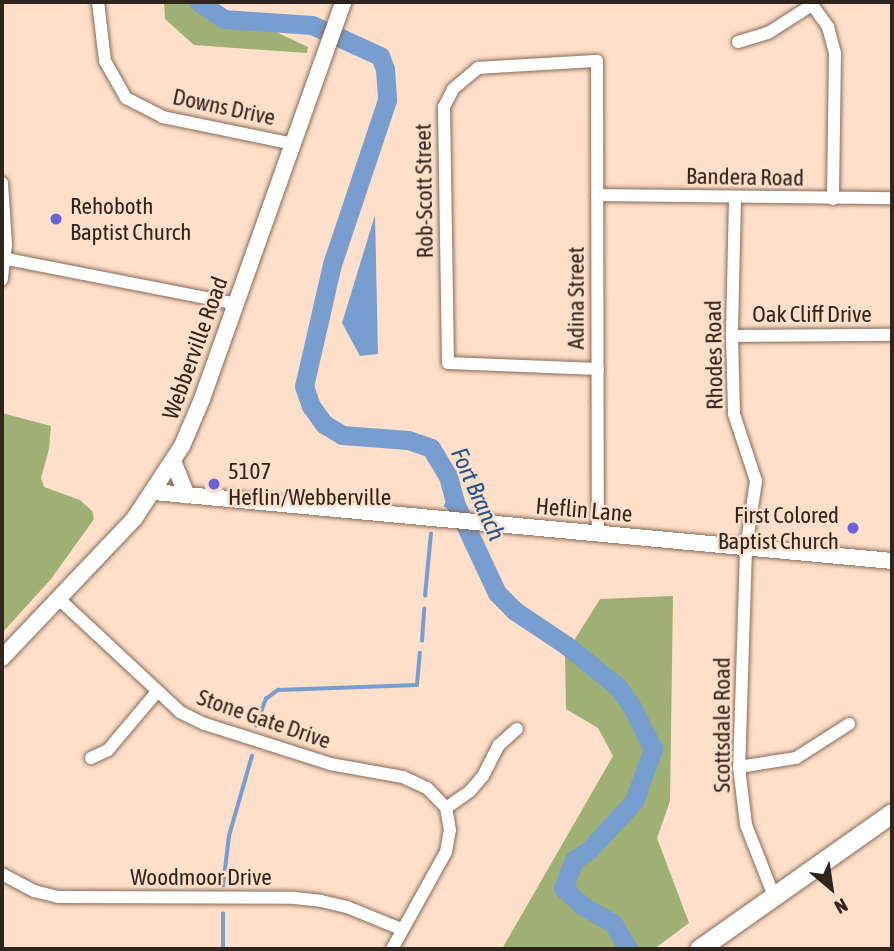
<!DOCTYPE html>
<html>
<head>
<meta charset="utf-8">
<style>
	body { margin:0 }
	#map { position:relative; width:894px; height:951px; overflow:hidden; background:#fedfc9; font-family:"Asap Condensed",sans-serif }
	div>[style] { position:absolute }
	.forest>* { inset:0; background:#9eb073 }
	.water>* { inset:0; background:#789dcf }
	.stream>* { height:3.5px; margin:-1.75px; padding:0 1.75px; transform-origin:1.75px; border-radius:1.75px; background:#789dcf }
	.river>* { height:19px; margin:-9.5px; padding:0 9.5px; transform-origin:9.5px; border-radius:9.5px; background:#789dcf }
	.roads { filter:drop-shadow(0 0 2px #866b58) drop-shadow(0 0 2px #866b58) }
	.minor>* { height:12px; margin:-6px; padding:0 6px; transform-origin:6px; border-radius:6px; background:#fff }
	.tertiary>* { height:16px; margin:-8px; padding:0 8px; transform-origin:8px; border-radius:8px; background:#fff }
	.primary>* { height:19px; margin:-9.5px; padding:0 9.5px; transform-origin:9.5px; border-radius:9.5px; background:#fff }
	.dots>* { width:19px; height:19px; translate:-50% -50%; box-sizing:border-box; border:4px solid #fedfc9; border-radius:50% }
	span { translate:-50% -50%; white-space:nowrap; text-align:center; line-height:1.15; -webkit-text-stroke:5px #fedfc9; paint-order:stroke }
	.street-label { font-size:23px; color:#30251d }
	.poi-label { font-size:23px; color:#30251d }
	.left { translate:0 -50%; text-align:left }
	.right { translate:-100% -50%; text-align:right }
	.water-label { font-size:24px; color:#21518f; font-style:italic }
	.frame { position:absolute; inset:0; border:4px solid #30251d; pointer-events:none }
	.north { position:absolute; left:796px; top:853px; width:70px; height:70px; -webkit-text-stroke:5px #fedfc9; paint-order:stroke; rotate:151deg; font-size:19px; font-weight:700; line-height:28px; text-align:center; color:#30251d }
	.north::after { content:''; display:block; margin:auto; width:24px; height:32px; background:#30251d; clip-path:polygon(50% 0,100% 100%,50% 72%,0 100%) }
</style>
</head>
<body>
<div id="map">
	<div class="forest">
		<i style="clip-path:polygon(164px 2px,194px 2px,196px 7px,220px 22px,276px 32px,308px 47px,307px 53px,194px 45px,165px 19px)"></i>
		<i style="clip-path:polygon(2px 413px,51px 426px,49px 449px,41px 478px,44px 487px,80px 500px,92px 511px,94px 519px,51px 579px,2px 633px)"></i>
		<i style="clip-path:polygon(673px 596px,670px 801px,657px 838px,689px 923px,654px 949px,502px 949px,613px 756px,598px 728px,566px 709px,565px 655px,600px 599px)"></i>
	</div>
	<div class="water">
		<i style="clip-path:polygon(375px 215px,378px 354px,360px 356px,342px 323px)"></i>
	</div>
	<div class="stream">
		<i style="left:446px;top:506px;width:14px;rotate:-60deg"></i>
		<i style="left:425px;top:596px;width:62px;rotate:-84.5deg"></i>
		<i style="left:422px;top:641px;width:32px;rotate:-86deg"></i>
		<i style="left:256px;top:726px;width:29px;rotate:-70deg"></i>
		<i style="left:266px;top:699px;width:15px;rotate:-37deg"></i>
		<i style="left:278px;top:690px;width:139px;rotate:-2.1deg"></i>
		<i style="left:417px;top:685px;width:32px;rotate:-85deg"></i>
		<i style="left:223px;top:886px;width:50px;rotate:-83.2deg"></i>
		<i style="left:229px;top:836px;width:83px;rotate:-74deg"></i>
		<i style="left:223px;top:949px;width:35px;rotate:-90deg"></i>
	</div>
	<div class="river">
		<i style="left:199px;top:2px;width:30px;rotate:34deg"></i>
		<i style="left:224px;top:19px;width:88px;rotate:3.9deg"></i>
		<i style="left:312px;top:25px;width:75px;rotate:24.5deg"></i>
		<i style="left:380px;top:56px;width:14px;rotate:69deg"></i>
		<i style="left:385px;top:69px;width:31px;rotate:86deg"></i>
		<i style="left:387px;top:100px;width:173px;rotate:108.5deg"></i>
		<i style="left:332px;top:264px;width:125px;rotate:102.9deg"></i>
		<i style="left:304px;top:386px;width:21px;rotate:71deg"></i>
		<i style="left:311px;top:406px;width:22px;rotate:54deg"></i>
		<i style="left:324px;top:424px;width:21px;rotate:31deg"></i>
		<i style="left:342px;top:435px;width:66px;rotate:4.3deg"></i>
		<i style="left:408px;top:440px;width:24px;rotate:19deg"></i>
		<i style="left:431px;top:448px;width:33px;rotate:59deg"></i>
		<i style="left:448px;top:476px;width:28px;rotate:75deg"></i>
		<i style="left:455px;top:503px;width:99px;rotate:65deg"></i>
		<i style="left:497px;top:593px;width:25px;rotate:45deg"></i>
		<i style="left:515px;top:611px;width:61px;rotate:33.7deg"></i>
		<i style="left:566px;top:645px;width:67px;rotate:38.9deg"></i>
		<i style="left:618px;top:687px;width:24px;rotate:55deg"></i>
		<i style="left:632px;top:707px;width:47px;rotate:63.4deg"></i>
		<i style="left:653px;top:749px;width:55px;rotate:110.1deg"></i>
		<i style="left:634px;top:801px;width:67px;rotate:132.6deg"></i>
		<i style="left:589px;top:850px;width:18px;rotate:146deg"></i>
		<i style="left:574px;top:860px;width:30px;rotate:111deg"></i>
		<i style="left:563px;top:888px;width:27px;rotate:42deg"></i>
		<i style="left:583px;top:906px;width:34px;rotate:30deg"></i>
		<i style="left:613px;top:923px;width:30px;rotate:60deg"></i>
	</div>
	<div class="roads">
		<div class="minor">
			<i style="left:98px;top:2px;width:59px;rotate:83.2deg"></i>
			<i style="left:105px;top:61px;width:43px;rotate:60.4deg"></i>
			<i style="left:126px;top:98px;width:42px;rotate:27.2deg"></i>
			<i style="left:163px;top:117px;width:133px;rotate:11.7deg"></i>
			<i style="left:810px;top:2px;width:31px;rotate:54deg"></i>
			<i style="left:828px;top:27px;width:27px;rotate:75deg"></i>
			<i style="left:835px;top:53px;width:146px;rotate:90.8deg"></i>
			<i style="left:738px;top:42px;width:31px;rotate:-17deg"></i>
			<i style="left:768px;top:33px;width:52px;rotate:-32.5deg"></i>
			<i style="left:2px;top:183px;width:62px;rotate:86.3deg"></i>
			<i style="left:6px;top:245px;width:35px;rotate:97deg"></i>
			<i style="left:597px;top:195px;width:295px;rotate:0.6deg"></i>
			<i style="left:735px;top:199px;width:137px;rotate:91.3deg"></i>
			<i style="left:732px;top:336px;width:78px;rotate:88.5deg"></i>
			<i style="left:734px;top:414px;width:71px;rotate:71.8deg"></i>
			<i style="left:756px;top:481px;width:69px;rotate:98.4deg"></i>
			<i style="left:746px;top:549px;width:218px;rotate:91.8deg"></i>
			<i style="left:739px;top:767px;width:58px;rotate:83.1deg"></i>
			<i style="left:746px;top:825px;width:76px;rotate:68.5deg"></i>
			<i style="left:2px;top:258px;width:238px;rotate:11.1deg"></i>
			<i style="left:732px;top:336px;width:160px;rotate:-0.4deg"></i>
			<i style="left:598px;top:369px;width:150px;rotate:-177.7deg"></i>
			<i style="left:448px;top:363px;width:256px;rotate:-90.9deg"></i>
			<i style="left:444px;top:107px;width:20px;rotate:-63deg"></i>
			<i style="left:453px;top:89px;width:33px;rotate:-40deg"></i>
			<i style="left:478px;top:68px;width:119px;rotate:-3.4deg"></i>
			<i style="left:597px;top:61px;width:473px;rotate:89.9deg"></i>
			<i style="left:59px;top:599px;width:166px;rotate:43deg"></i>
			<i style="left:180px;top:712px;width:28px;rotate:26deg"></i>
			<i style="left:205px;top:724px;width:131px;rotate:17.7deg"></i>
			<i style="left:330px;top:764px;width:74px;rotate:10.1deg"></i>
			<i style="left:403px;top:777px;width:26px;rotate:25deg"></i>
			<i style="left:427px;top:788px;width:28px;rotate:46deg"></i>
			<i style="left:91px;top:758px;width:19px;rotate:-25deg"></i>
			<i style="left:108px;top:750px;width:75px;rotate:-49.9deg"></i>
			<i style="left:739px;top:767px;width:58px;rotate:-9deg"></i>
			<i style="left:796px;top:758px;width:63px;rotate:-32.7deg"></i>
			<i style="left:2px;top:874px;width:36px;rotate:28deg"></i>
			<i style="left:34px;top:891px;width:25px;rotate:14deg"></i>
			<i style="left:58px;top:897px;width:236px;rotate:0.2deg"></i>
			<i style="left:294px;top:898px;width:27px;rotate:6deg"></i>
			<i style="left:321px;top:901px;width:27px;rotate:13deg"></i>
			<i style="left:347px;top:907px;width:58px;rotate:22.2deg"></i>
			<i style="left:392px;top:949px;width:111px;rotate:-60.9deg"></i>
			<i style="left:446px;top:852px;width:22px;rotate:-80deg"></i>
			<i style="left:450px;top:830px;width:22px;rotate:-100deg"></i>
			<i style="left:446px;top:808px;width:29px;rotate:-35deg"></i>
			<i style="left:470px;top:791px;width:20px;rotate:-49deg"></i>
			<i style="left:483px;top:776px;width:35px;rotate:-63deg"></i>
			<i style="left:499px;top:745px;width:24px;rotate:-42deg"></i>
		</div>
		<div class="tertiary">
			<i style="left:173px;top:461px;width:37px;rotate:68deg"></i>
			<i style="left:154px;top:492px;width:741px;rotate:5.34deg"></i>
			<i style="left:2px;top:658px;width:192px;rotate:-46.5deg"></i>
			<i style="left:134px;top:519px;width:87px;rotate:-56.7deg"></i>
			<i style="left:182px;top:446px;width:51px;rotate:-66.9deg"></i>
			<i style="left:202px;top:399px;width:421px;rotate:-70.4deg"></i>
		</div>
		<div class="primary">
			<i style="left:699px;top:949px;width:236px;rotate:-35.2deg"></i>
		</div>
	</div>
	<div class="dots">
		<i style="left:56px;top:219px;background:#6a61db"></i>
		<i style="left:214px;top:484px;background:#6a61db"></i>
		<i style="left:853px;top:528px;background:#6a61db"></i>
	</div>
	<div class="street-label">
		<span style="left:224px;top:107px;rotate:12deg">Downs Drive</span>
		<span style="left:745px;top:177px;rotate:1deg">Bandera Road</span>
		<span style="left:424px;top:191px;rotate:-91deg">Rob-Scott Street</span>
		<span style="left:576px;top:298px;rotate:-90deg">Adina Street</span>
		<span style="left:812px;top:314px">Oak Cliff Drive</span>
		<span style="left:195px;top:348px;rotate:-70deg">Webberville Road</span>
		<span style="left:714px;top:355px;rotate:-91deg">Rhodes Road</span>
		<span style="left:584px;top:510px;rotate:5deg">Heflin Lane</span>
		<span style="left:264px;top:719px;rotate:19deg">Stone Gate Drive</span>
		<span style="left:722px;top:725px;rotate:-90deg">Scottsdale Road</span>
		<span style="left:201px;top:877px">Woodmoor Drive</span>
	</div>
	<div class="poi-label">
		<span class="left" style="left:70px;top:219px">Rehoboth<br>Baptist Church</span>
		<span class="left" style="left:228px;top:484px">5107<br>Heflin/Webberville</span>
		<span class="right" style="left:839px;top:528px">First Colored<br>Baptist Church</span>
	</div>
	<div class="water-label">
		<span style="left:478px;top:494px;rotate:66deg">Fort Branch</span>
	</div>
	<div class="frame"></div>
	<div class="north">N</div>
</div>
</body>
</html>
